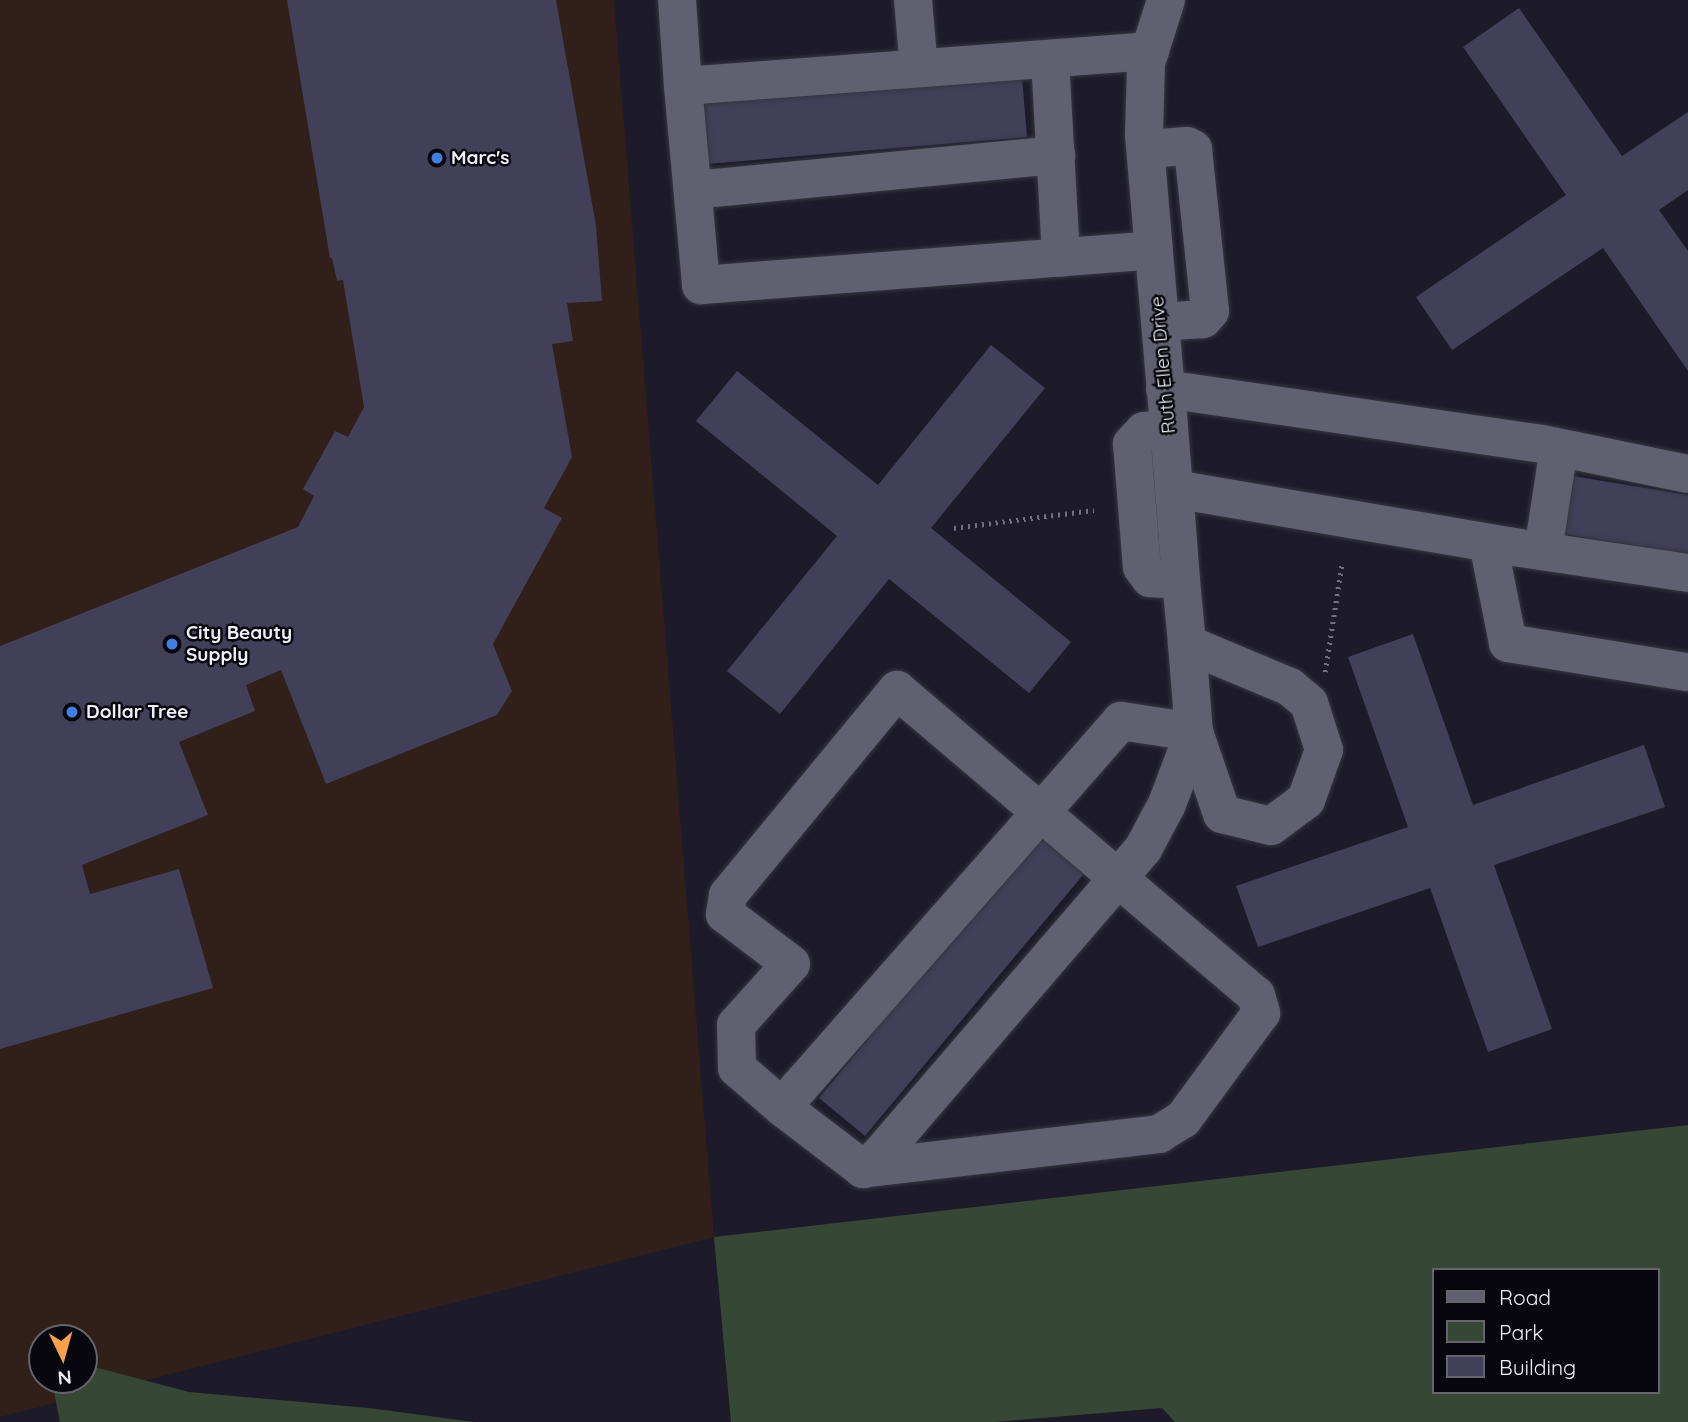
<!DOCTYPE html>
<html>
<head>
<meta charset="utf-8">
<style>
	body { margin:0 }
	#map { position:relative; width:1688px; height:1422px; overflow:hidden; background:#1d1b29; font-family:Quicksand,sans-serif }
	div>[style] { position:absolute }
	.commercial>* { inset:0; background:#311f19 }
	.green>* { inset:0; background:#364735 }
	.building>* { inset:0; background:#423f58 }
	.path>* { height:4.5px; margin-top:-2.25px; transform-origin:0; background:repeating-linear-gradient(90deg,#73717e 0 2px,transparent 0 7px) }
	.roads { filter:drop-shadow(0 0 2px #363540) drop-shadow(0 0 2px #363540) }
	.minor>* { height:38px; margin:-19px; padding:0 19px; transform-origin:19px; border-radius:19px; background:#616071 }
	.dots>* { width:19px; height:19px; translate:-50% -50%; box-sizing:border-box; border:4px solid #07070d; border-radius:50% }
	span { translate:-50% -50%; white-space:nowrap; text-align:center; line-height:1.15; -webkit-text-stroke:5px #07070d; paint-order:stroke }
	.poi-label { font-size:19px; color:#f1f0fa; font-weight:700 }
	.left { translate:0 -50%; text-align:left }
	.street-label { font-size:19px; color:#f1f0fa }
	.legend { position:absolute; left:1432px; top:1268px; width:228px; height:126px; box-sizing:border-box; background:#07070d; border:2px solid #65646c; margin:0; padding:9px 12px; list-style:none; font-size:21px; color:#f1f0fa }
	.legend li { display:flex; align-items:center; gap:14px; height:35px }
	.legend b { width:35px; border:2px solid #65646c }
	.north { position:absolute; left:28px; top:1324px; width:70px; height:70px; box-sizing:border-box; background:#07070d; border:2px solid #65646c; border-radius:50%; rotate:175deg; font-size:19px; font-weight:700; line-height:28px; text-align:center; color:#f1f0fa }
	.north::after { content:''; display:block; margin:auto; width:24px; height:32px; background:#f8a04b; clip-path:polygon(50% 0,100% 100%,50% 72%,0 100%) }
</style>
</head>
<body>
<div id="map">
	<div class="commercial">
		<i style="clip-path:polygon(evenodd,0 0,614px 0,714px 1237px,0 1417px,0 0,42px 1338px,84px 1338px,84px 1380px,42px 1380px,42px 1338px)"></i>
	</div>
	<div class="green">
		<i style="clip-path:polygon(evenodd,1688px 1125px,1688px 1422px,1175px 1422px,1162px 1408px,994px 1422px,731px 1422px,714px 1237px,1688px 1125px,1434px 1270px,1658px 1270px,1658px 1392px,1434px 1392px,1434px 1270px)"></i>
		<i style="clip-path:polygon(98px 1368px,189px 1392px,369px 1408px,474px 1422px,60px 1422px,52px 1382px,84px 1380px,84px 1372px)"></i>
	</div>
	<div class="building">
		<i style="clip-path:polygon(287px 0,556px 0,596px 226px,602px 301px,567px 303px,573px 341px,552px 344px,572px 457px,544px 508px,562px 518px,493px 644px,512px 691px,497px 715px,326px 784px,281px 670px,246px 685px,255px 711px,179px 742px,208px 815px,82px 865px,90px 894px,179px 869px,213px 988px,0 1049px,0 646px,298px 527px,314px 496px,303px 489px,335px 431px,348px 437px,364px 407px,343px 280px,337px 281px,332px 258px,330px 258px)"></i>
		<i style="clip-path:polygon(1519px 8px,1622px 156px,1688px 112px,1688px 190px,1659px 210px,1688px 251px,1688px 371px,1603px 248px,1452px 350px,1416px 297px,1566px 195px,1463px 47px)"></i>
		<i style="clip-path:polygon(1022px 77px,1027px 137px,707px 164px,702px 104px)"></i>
		<i style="clip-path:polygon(991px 345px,1045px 388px,931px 528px,1071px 642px,1029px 693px,889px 579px,780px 714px,727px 671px,837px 536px,696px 421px,737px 371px,878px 485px)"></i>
		<i style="clip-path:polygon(1573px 476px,1688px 495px,1688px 554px,1564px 534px)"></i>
		<i style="clip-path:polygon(1413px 634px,1473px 805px,1644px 745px,1665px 807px,1494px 865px,1552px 1029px,1488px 1052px,1430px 888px,1258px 947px,1236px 886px,1408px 827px,1348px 657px)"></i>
		<i style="clip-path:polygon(1041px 831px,1088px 869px,865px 1136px,819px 1098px)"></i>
	</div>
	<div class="path">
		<i style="left:954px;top:528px;width:141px;rotate:-7.3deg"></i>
		<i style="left:1325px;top:672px;width:111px;rotate:-81.2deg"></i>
	</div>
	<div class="roads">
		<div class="minor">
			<i style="left:677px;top:0;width:86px;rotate:86deg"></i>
			<i style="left:913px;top:0;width:68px;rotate:85deg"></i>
			<i style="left:1166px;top:0;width:66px;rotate:107.6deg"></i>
			<i style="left:1146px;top:63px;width:72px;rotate:91.6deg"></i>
			<i style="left:1144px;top:135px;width:294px;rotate:85.1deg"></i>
			<i style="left:1169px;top:428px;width:61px;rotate:85.3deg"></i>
			<i style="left:1174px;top:489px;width:91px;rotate:85.6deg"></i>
			<i style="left:1181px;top:580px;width:64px;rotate:84.6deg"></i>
			<i style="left:1187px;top:644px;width:88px;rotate:85.5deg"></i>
			<i style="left:1194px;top:732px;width:74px;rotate:-171.4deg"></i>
			<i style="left:1121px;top:721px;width:487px;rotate:131.3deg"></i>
			<i style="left:799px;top:1087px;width:26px;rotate:127deg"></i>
			<i style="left:783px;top:1108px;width:101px;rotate:37.3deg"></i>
			<i style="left:863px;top:1169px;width:21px;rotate:-39deg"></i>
			<i style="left:879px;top:1156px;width:405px;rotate:-49.3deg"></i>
			<i style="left:1143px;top:849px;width:51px;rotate:-61.9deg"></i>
			<i style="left:1167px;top:804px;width:77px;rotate:-69.4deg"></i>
			<i style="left:1194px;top:732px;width:87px;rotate:71.1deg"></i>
			<i style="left:1222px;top:814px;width:50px;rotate:13.8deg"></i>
			<i style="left:1271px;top:826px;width:44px;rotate:-36.6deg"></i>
			<i style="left:1306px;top:800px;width:53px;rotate:-70.2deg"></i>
			<i style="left:1324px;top:750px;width:49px;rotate:-107.7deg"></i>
			<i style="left:1309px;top:703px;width:25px;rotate:-140deg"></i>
			<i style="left:1290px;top:687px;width:112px;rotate:-157.3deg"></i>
			<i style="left:1150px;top:51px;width:468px;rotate:175.7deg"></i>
			<i style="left:683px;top:86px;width:200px;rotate:84.8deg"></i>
			<i style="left:701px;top:285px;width:454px;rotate:-4.4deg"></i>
			<i style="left:1050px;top:59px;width:199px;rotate:86.8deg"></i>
			<i style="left:1146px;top:149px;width:41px;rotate:-4.2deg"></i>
			<i style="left:1187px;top:146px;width:7px;rotate:27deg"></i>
			<i style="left:1193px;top:149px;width:163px;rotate:84deg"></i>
			<i style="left:1210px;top:311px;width:11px;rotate:131deg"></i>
			<i style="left:1203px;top:319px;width:43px;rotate:176deg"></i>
			<i style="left:693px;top:190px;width:365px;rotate:-5.5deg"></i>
			<i style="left:1165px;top:389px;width:381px;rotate:8.3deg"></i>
			<i style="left:1542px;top:444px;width:149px;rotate:11.6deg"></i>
			<i style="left:1169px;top:428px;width:25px;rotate:173deg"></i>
			<i style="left:1144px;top:431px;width:18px;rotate:133deg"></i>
			<i style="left:1132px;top:444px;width:123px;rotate:85.4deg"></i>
			<i style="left:1142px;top:567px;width:14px;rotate:54deg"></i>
			<i style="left:1150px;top:578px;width:31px;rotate:4deg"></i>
			<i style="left:1174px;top:489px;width:345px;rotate:9.7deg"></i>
			<i style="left:1514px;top:547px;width:176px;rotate:8.5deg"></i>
			<i style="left:1488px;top:543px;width:102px;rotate:78.7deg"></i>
			<i style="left:1508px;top:643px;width:182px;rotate:9.2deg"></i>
			<i style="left:1543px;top:551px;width:104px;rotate:-81.2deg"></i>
			<i style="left:783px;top:1108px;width:61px;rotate:-139deg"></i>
			<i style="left:737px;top:1068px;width:43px;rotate:-91.3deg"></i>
			<i style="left:736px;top:1025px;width:82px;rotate:-48deg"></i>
			<i style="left:791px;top:964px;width:83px;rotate:-142.9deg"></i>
			<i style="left:725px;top:914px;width:19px;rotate:-81deg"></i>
			<i style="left:728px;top:895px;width:266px;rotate:-50.5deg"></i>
			<i style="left:897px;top:690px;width:471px;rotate:40.4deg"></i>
			<i style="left:1256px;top:995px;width:19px;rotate:74deg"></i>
			<i style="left:1261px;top:1013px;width:132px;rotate:126.3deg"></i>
			<i style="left:1183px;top:1119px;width:28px;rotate:148deg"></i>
			<i style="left:1159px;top:1134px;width:298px;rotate:173.3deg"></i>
		</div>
	</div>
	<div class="dots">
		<i style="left:437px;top:158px;background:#3f7fe0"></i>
		<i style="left:172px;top:644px;background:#3f7fe0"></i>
		<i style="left:72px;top:712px;background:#3f7fe0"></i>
	</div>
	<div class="poi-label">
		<span class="left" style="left:451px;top:158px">Marc's</span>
		<span class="left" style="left:186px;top:644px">City Beauty<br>Supply</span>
		<span class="left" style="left:86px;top:712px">Dollar Tree</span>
	</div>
	<div class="street-label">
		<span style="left:1163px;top:365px;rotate:-95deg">Ruth Ellen Drive</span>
	</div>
	<ul class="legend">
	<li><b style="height:9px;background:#616071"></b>Road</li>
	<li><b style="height:19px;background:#364735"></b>Park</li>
	<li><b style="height:19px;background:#423f58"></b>Building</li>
	</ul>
	<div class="north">N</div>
</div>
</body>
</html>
